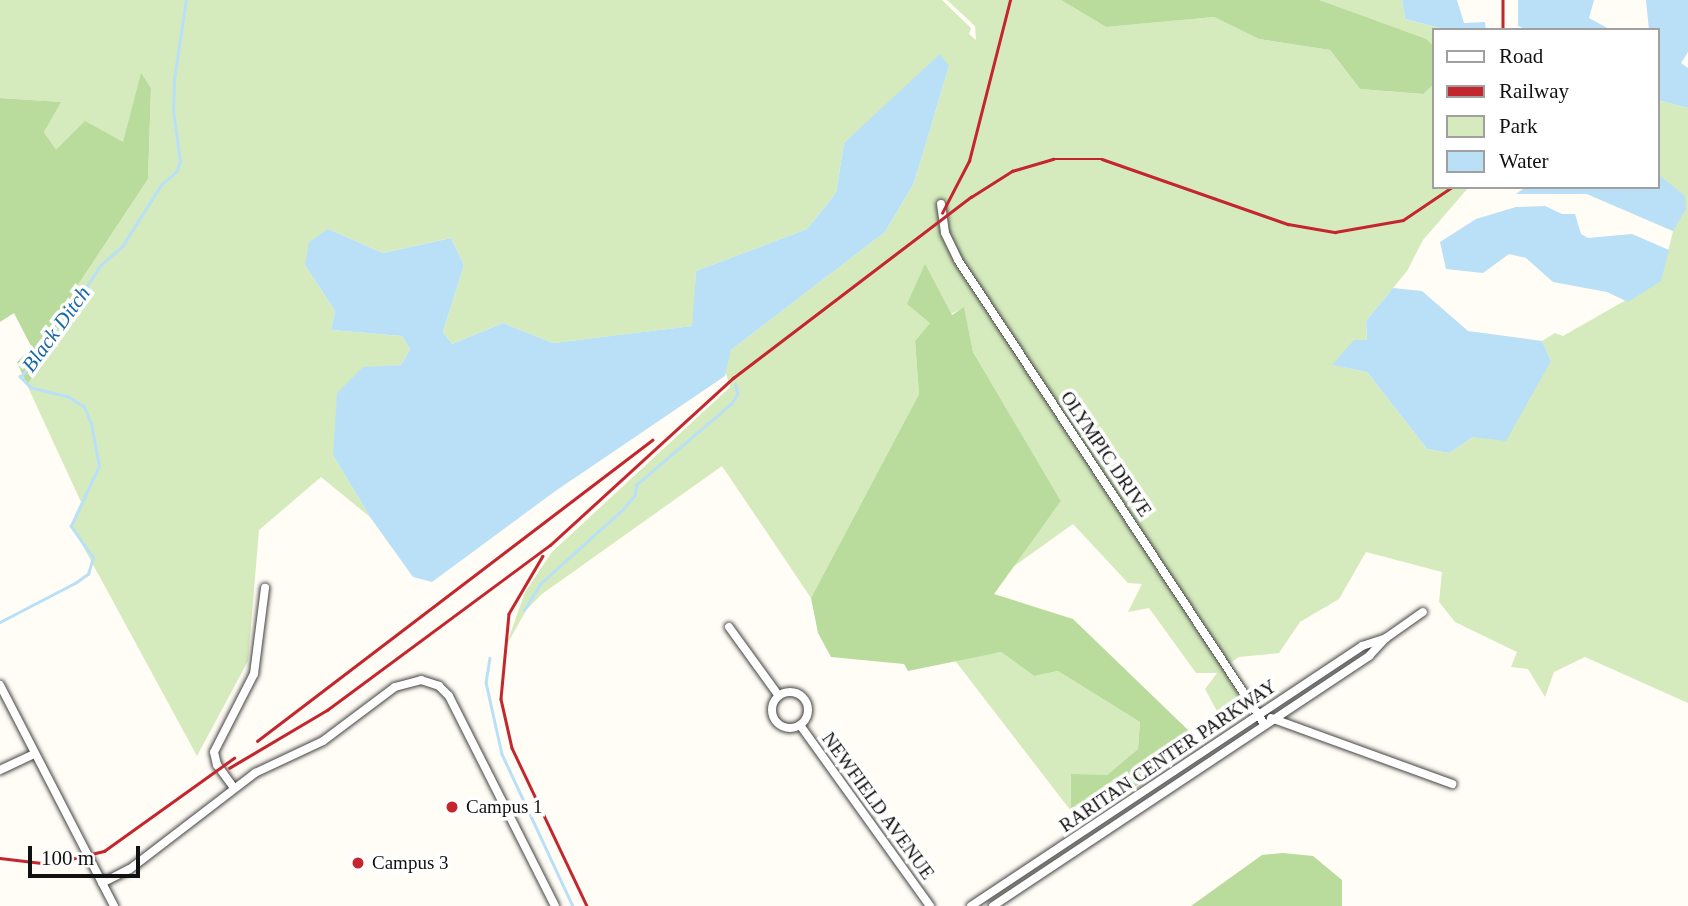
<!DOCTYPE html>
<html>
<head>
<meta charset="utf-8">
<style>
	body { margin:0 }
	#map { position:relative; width:1688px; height:906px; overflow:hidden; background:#fffdf5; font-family:"Times New Roman",serif }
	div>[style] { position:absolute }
	.green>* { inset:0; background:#d5ebbd }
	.forest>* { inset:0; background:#b9dc9c }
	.water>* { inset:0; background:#b9e0f7 }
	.stream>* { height:2.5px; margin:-1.25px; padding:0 1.25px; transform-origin:1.25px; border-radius:1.25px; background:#b9e0f7 }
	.roads { filter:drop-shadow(0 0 2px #444) drop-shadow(0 0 2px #444) }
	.minor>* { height:8px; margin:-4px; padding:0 4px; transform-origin:4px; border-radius:4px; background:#fff }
	.minor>.ring { margin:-4px; padding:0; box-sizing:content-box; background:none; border:8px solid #fff; border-radius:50% }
	.rail>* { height:2.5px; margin:-1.25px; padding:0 1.25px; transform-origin:1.25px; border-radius:1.25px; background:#c4262e }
	.dots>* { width:19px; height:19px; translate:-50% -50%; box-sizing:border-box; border:4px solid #fff; border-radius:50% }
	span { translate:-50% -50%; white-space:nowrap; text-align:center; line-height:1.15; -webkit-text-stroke:7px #fff; paint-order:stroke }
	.street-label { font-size:19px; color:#111 }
	.poi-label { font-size:19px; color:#111 }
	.left { translate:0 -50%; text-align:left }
	.water-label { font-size:21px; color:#1768a6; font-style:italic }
	.legend { position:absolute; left:1432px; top:28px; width:228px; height:161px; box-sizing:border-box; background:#fff; border:2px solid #a0a0a0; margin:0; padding:9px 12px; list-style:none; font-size:21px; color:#111 }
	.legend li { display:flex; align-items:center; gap:14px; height:35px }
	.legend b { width:35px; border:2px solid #a0a0a0 }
	.scale { position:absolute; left:28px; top:846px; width:112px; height:32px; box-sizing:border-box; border:4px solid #111; border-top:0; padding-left:9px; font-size:21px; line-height:24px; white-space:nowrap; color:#111; -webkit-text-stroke:5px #fff; paint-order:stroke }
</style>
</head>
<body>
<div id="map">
	<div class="green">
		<i style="clip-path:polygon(0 0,942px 0,971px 28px,969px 34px,976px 40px,975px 26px,947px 0,1061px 0,1106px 27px,1214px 17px,1259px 39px,1330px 50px,1360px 89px,1422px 94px,1434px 84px,1434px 187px,1469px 187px,1423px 240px,1407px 271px,1366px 321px,1367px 340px,1333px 365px,1367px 372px,1427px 449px,1449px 453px,1473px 437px,1551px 361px,1542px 341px,1555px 333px,1563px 336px,1661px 280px,1673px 231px,1587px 194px,1516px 194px,1526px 187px,1658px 187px,1658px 100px,1688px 108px,1688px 703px,1585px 657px,1554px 672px,1545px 697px,1528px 669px,1511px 667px,1517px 652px,1455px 622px,1439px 602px,1442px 572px,1366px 552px,1339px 599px,1300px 622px,1279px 653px,1239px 657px,1230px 663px,1255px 703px,1219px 715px,1205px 689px,1217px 673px,1196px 673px,1149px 608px,1128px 612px,1142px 584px,1128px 583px,1073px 524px,1013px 567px,1061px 501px,973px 352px,964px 308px,930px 323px,915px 341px,919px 394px,811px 598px,722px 466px,542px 594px,527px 609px,506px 646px,525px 592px,552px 552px,730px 387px,724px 367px,731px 350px,885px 232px,914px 183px,949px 66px,844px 143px,836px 193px,807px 229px,696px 271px,693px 326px,553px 343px,503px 323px,452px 344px,443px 332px,464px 265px,451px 238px,383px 253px,328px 229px,305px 265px,335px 311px,331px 330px,402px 336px,410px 349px,401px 365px,363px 368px,333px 455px,370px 517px,321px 477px,259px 530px,248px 661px,197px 756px,71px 524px,81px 502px,27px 385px,70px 327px,72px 294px,148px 179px,151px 88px,141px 74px,124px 142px,56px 151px,44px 132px,60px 102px,0 98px)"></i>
		<i style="clip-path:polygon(1319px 0,1402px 0,1405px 19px,1448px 30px,1434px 30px,1434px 46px)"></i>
		<i style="clip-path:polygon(1001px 652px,1034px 676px,1058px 671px,1140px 722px,1138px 749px,1107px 775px,1071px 775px,1071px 811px,953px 658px)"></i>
	</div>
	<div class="forest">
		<i style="clip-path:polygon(1061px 0,1319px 0,1426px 39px,1434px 46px,1434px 84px,1423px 94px,1360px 89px,1330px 50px,1259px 39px,1214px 17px,1106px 27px)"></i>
		<i style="clip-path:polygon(141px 73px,151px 88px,148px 179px,72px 294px,70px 326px,27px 385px,17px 362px,32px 348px,14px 313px,0 322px,0 98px,61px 102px,44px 132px,56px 150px,85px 121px,123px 142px)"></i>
		<i style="clip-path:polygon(925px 264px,952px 315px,964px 307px,973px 352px,1061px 501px,994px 594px,1073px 619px,1188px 730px,1178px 759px,1090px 815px,1071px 811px,1071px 774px,1107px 775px,1138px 749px,1140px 722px,1058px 671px,1034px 676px,1001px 652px,908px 671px,904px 664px,831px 657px,818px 633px,811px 598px,919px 394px,915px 341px,930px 323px,907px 304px)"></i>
		<i style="clip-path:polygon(1283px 853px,1313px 856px,1342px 880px,1342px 906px,1191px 906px,1262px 855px)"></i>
	</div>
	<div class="water">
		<i style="clip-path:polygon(1402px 0,1457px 0,1464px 23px,1485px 22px,1486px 30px,1448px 30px,1405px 19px)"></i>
		<i style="clip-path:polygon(1518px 0,1594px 0,1589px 18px,1611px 30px,1528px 30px,1518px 26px)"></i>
		<i style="clip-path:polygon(1646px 0,1688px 0,1688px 52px,1681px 63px,1688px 68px,1688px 108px,1658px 100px,1658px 30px,1649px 30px)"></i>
		<i style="clip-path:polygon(940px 54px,949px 66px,914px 183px,885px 232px,731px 350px,725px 376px,554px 492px,432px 582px,413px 577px,370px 517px,333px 455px,337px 393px,363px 367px,401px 365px,410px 349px,402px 336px,331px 330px,335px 311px,305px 265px,309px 242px,328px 229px,383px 253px,451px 238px,464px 265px,443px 332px,452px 344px,503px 323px,553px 343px,692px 326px,696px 271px,807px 229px,836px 193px,844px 143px)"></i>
		<i style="clip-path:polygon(1658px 174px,1685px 196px,1686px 209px,1673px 231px,1587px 194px,1516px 194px,1526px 187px,1658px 187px)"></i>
		<i style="clip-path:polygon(1545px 206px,1562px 214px,1575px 214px,1581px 234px,1588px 238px,1632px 234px,1669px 250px,1661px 281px,1628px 302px,1607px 292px,1553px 282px,1526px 258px,1509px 254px,1483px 273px,1446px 269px,1440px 242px,1476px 219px,1516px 207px)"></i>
		<i style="clip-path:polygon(1393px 288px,1422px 291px,1468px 331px,1542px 341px,1551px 361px,1506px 441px,1473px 437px,1449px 453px,1427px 449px,1367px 372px,1332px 365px,1354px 340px,1367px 340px,1366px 321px)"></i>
	</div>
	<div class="stream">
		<i style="left:524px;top:610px;width:32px;rotate:-58deg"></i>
		<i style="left:541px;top:583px;width:109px;rotate:-42deg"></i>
		<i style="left:622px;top:510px;width:20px;rotate:-49deg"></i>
		<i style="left:635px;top:495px;width:10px;rotate:-84deg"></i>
		<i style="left:636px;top:485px;width:125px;rotate:-40.5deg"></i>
		<i style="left:731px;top:404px;width:12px;rotate:-59deg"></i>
		<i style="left:737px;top:394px;width:10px;rotate:-101deg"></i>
		<i style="left:0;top:622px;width:85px;rotate:-27.5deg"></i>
		<i style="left:75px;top:583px;width:16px;rotate:-35deg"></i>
		<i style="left:88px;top:574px;width:17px;rotate:-73deg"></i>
		<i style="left:93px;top:558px;width:39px;rotate:-125deg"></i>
		<i style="left:71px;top:526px;width:66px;rotate:-65deg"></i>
		<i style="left:99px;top:466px;width:43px;rotate:-100.8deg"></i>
		<i style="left:91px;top:424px;width:18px;rotate:-112deg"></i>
		<i style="left:84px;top:407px;width:19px;rotate:-148deg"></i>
		<i style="left:68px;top:397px;width:38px;rotate:-166deg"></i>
		<i style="left:31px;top:388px;width:16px;rotate:-135deg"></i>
		<i style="left:20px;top:377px;width:42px;rotate:-47.9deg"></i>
		<i style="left:48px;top:346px;width:95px;rotate:-57deg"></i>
		<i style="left:100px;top:266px;width:31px;rotate:-42deg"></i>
		<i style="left:123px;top:245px;width:71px;rotate:-57.7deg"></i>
		<i style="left:161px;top:185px;width:20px;rotate:-41deg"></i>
		<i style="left:176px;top:172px;width:11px;rotate:-68deg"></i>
		<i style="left:180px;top:162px;width:52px;rotate:-97.7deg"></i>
		<i style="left:173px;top:110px;width:31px;rotate:-88deg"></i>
		<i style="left:174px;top:79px;width:80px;rotate:-81.4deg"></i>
		<i style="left:490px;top:658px;width:24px;rotate:99deg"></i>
		<i style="left:486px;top:682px;width:74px;rotate:77.5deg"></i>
		<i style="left:502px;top:754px;width:168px;rotate:65deg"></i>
	</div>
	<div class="roads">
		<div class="minor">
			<i style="left:941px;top:204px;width:29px;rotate:82deg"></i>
			<i style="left:945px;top:233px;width:30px;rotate:64deg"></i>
			<i style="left:958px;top:260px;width:557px;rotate:56.57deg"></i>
			<i style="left:729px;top:627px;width:85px;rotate:54.1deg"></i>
			<i style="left:0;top:685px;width:249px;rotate:62.7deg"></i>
			<i class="ring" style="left:772px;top:692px;width:28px;height:28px"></i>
			<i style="left:1271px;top:718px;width:193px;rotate:20deg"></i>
			<i style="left:800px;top:725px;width:223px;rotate:54.3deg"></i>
			<i style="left:0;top:770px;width:38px;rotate:-25deg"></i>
			<i style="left:234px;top:788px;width:29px;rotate:-126deg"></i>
			<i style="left:217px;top:765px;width:13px;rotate:-103deg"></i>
			<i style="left:214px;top:752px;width:88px;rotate:-62.9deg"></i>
			<i style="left:254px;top:674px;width:87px;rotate:-82.7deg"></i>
			<i style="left:102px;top:883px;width:31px;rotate:-27deg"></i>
			<i style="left:130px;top:869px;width:158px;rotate:-37.5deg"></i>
			<i style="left:255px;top:773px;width:75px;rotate:-25.2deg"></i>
			<i style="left:323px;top:741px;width:90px;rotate:-36.9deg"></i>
			<i style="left:395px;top:687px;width:27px;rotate:-15deg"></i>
			<i style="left:421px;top:680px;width:19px;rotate:18deg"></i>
			<i style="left:439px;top:686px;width:14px;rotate:45deg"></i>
			<i style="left:449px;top:696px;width:235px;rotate:63.2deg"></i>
			<i style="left:971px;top:906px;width:470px;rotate:-33.6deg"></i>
			<i style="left:1362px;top:646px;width:25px;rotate:-18deg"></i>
			<i style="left:993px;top:906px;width:452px;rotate:-33.6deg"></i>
			<i style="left:1369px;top:656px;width:25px;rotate:-47deg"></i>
			<i style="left:1386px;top:638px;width:45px;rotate:-35.1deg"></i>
		</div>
	</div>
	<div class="rail">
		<i style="left:1503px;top:0;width:30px;rotate:90deg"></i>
		<i style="left:942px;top:213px;width:59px;rotate:-62.6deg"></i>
		<i style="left:969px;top:161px;width:166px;rotate:-75.7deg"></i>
		<i style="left:543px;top:556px;width:67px;rotate:120.4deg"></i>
		<i style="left:509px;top:614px;width:85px;rotate:95.4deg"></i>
		<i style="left:501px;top:699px;width:50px;rotate:77.3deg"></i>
		<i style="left:512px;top:748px;width:175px;rotate:64.6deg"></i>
		<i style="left:257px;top:741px;width:497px;rotate:-37.3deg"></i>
		<i style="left:229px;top:768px;width:114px;rotate:-30.6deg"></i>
		<i style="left:327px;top:710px;width:277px;rotate:-36.5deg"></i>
		<i style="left:550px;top:545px;width:248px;rotate:-42.4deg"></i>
		<i style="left:733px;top:378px;width:299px;rotate:-37.3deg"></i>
		<i style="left:971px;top:197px;width:49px;rotate:-32.4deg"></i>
		<i style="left:1012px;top:171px;width:43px;rotate:-16.3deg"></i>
		<i style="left:1053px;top:159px;width:49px"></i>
		<i style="left:1102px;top:159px;width:197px;rotate:19.3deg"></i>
		<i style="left:1288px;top:224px;width:48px;rotate:9.7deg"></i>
		<i style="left:1335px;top:232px;width:69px;rotate:-10deg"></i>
		<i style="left:1403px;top:220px;width:59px;rotate:-34deg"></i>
		<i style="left:0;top:858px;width:50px;rotate:6.8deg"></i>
		<i style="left:50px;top:864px;width:56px;rotate:-13.5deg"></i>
		<i style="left:104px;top:851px;width:160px;rotate:-35.6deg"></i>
	</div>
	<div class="dots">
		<i style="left:452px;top:807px;background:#c4262e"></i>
		<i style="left:358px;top:863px;background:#c4262e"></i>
	</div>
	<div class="street-label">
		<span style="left:1106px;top:454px;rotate:56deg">OLYMPIC DRIVE</span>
		<span style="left:1168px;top:756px;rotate:-34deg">RARITAN CENTER PARKWAY</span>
		<span style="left:878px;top:806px;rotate:54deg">NEWFIELD AVENUE</span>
	</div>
	<div class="poi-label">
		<span class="left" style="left:466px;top:807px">Campus 1</span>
		<span class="left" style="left:372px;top:863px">Campus 3</span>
	</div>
	<div class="water-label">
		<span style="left:56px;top:329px;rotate:-54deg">Black Ditch</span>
	</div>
	<ul class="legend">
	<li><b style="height:9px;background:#fff"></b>Road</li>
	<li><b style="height:9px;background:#c4262e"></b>Railway</li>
	<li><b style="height:19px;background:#d5ebbd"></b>Park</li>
	<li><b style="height:19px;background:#b9e0f7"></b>Water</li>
	</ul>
	<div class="scale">100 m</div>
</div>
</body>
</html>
